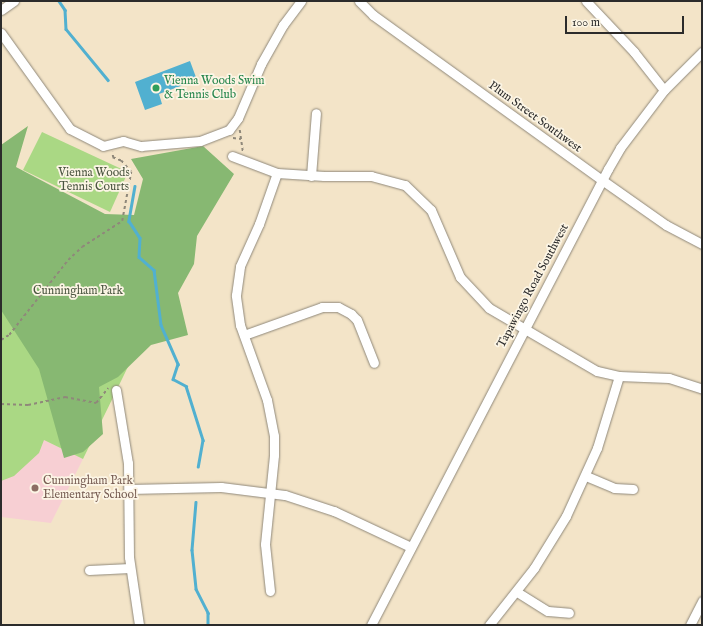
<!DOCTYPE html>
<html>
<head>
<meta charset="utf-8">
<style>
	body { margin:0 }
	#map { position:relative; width:703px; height:626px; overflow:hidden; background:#f3e4c8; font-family:"IM FELL English",serif }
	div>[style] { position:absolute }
	.built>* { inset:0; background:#f7cfd3 }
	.green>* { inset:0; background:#aad884 }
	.forest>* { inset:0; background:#87b872 }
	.water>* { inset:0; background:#51b0d0 }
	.stream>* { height:2.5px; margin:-1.25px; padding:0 1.25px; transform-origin:1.25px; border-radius:1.25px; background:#51b0d0 }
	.path>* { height:1.5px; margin-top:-0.75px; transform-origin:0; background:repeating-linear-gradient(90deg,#8f887a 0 3px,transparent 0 6px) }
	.roads { filter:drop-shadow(0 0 1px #8f887a) drop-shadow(0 0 1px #8f887a) }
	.minor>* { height:9px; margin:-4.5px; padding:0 4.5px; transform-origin:4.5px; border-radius:4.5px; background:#fff }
	.dots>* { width:11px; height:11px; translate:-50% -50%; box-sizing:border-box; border:2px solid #fcf5e5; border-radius:50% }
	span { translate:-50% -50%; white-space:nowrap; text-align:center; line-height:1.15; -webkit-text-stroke:3.5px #fcf5e5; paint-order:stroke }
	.leisure-label { font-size:12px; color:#27864d }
	.left { translate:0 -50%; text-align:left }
	.street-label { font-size:12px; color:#2b2b2b }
	.park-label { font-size:12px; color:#4b5641 }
	.education-label { font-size:12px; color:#785e54 }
	.frame { position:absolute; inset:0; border:2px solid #2b2b2b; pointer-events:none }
	.scale { position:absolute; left:565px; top:16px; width:119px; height:18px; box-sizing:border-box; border:2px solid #2b2b2b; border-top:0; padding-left:5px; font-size:12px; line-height:14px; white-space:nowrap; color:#2b2b2b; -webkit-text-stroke:3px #fcf5e5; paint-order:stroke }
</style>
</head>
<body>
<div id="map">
	<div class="built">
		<i style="clip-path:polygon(1px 419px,83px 459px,51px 523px,1px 517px)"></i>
	</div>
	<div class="green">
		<i style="clip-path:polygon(42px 132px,128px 172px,110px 212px,23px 170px)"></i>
		<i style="clip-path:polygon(1px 168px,182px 256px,83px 459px,44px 440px,39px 453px,14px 476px,1px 481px)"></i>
	</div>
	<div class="forest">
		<i style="clip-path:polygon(28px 126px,16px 167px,105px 214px,134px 215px,143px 179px,131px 159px,203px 146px,234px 174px,197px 236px,194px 264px,178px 293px,188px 335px,151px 345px,118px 377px,99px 387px,103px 434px,83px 452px,64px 458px,39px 369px,1px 310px,1px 145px)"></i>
	</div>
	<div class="water">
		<i style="clip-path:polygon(190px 61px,197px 80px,159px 94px,162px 104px,145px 110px,135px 82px)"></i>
	</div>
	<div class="stream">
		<i style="left:59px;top:1px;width:11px;rotate:56deg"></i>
		<i style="left:65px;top:10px;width:19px;rotate:87deg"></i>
		<i style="left:66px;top:29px;width:66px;rotate:50.5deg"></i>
		<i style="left:135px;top:186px;width:36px;rotate:100deg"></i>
		<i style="left:129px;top:221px;width:20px;rotate:57deg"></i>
		<i style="left:140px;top:238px;width:19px;rotate:93deg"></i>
		<i style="left:139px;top:257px;width:20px;rotate:41deg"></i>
		<i style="left:154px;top:270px;width:55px;rotate:82.7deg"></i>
		<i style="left:161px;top:325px;width:43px;rotate:66.4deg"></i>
		<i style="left:178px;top:364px;width:16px;rotate:108deg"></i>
		<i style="left:173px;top:379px;width:15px;rotate:28deg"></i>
		<i style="left:186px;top:386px;width:57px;rotate:72.5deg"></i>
		<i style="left:203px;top:440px;width:27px;rotate:100deg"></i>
		<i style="left:196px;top:502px;width:48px;rotate:94.8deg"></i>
		<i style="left:192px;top:550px;width:39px;rotate:84deg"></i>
		<i style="left:196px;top:589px;width:27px;rotate:63deg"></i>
		<i style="left:208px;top:613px;width:12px;rotate:90deg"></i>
	</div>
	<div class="path">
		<i style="left:240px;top:130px;width:22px;rotate:82deg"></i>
		<i style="left:233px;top:138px;width:8px;rotate:7deg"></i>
		<i style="left:1px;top:340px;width:9px;rotate:-32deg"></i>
		<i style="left:9px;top:335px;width:95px;rotate:-51.8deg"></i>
		<i style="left:68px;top:260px;width:19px;rotate:-43deg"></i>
		<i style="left:82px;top:247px;width:48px;rotate:-33deg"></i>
		<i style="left:122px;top:221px;width:50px;rotate:-79.6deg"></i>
		<i style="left:131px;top:172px;width:15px;rotate:-132deg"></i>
		<i style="left:121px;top:161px;width:9px;rotate:-159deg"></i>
		<i style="left:113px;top:158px;width:6px;rotate:-99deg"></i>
		<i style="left:1px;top:404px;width:27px;rotate:2deg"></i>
		<i style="left:28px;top:405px;width:38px;rotate:-12deg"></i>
		<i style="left:65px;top:397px;width:32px;rotate:11deg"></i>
		<i style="left:96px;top:403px;width:19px;rotate:-51deg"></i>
	</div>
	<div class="roads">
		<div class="minor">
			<i style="left:359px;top:1px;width:20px;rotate:45deg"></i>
			<i style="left:373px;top:15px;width:282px;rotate:35.8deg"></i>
			<i style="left:602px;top:180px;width:78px;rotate:35.1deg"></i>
			<i style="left:666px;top:225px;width:41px;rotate:27.8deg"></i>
			<i style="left:586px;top:1px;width:70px;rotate:46.7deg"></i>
			<i style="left:634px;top:52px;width:48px;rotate:51.7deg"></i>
			<i style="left:1px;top:10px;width:16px;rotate:-35deg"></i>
			<i style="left:1px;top:33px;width:118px;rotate:54.3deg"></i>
			<i style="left:70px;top:129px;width:37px;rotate:27deg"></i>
			<i style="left:103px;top:146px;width:21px;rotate:-14deg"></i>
			<i style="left:123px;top:141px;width:19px;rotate:16deg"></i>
			<i style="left:141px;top:146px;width:59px;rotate:-4.8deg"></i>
			<i style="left:200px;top:141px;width:31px;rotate:-21deg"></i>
			<i style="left:229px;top:130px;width:15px;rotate:-53deg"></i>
			<i style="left:238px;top:118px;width:59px;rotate:-66.9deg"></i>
			<i style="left:261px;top:64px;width:45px;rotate:-60.6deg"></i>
			<i style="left:283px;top:25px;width:30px;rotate:-53deg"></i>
			<i style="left:232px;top:156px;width:48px;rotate:20.7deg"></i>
			<i style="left:277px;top:173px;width:47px;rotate:3.7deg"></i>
			<i style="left:324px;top:176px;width:47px"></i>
			<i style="left:371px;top:176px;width:35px;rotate:15deg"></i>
			<i style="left:405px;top:185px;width:36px;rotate:44deg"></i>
			<i style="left:431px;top:210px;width:73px;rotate:66.6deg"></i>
			<i style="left:460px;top:277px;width:42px;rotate:46.9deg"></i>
			<i style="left:489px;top:308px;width:125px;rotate:30.3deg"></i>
			<i style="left:597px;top:371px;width:23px;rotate:13deg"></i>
			<i style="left:619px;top:376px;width:50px;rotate:2.3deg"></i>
			<i style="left:669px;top:378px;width:35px;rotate:18deg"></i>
			<i style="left:311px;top:176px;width:63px;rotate:-85.5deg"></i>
			<i style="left:244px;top:335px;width:83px;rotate:-19.7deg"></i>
			<i style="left:322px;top:307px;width:16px"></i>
			<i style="left:338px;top:307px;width:15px;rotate:28deg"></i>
			<i style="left:351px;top:314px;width:8px;rotate:45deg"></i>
			<i style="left:357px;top:320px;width:46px;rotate:68.4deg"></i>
			<i style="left:116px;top:390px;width:74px;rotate:80.7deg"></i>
			<i style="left:128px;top:463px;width:94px;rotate:89.4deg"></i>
			<i style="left:129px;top:557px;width:69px;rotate:81.6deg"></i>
			<i style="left:586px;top:476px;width:30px;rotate:23deg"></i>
			<i style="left:614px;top:488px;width:19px;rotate:3deg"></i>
			<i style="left:129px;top:489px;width:92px;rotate:-1.2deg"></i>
			<i style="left:221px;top:487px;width:64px;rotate:7.1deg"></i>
			<i style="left:285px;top:495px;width:52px;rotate:18.1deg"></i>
			<i style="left:334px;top:511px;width:85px;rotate:25.1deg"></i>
			<i style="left:89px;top:570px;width:41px;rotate:-2.8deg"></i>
			<i style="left:270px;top:591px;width:47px;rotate:-96.1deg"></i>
			<i style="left:265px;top:544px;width:89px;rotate:-84.2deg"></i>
			<i style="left:274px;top:455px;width:19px;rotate:-90deg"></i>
			<i style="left:274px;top:436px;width:37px;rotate:-101deg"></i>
			<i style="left:267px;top:400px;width:80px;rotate:-109.8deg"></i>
			<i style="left:240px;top:325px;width:30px;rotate:-98deg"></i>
			<i style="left:236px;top:295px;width:29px;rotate:-82deg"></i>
			<i style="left:240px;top:266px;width:46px;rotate:-65.7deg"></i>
			<i style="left:259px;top:224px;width:54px;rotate:-70.6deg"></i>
			<i style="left:517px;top:592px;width:36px;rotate:32deg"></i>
			<i style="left:548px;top:611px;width:21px;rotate:5deg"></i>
			<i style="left:371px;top:625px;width:514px;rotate:-62.54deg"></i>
			<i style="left:608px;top:169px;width:24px;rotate:-60deg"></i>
			<i style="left:620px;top:148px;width:73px;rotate:-52.8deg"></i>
			<i style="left:664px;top:90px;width:54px;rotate:-45deg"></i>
			<i style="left:489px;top:625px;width:73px;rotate:-51.7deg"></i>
			<i style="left:534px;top:568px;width:61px;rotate:-58.4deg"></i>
			<i style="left:566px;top:516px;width:75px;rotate:-65.5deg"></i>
			<i style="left:597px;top:448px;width:75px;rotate:-73deg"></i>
			<i style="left:690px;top:625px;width:27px;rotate:-63deg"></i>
		</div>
	</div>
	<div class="dots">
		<i style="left:156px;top:88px;background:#2e9e5b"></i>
		<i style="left:35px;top:488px;background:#8d6e63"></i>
	</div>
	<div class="leisure-label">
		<span class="left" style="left:164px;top:88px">Vienna Woods Swim<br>&amp; Tennis Club</span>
	</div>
	<div class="street-label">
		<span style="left:535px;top:117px;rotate:36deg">Plum Street Southwest</span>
		<span style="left:533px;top:286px;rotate:-62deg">Tapawingo Road Southwest</span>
	</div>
	<div class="park-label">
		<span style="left:94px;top:180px">Vienna Woods<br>Tennis Courts</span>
		<span style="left:78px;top:291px">Cunningham Park</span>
	</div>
	<div class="education-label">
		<span class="left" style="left:43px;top:488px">Cunningham Park<br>Elementary School</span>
	</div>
	<div class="frame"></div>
	<div class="scale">100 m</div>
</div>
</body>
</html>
